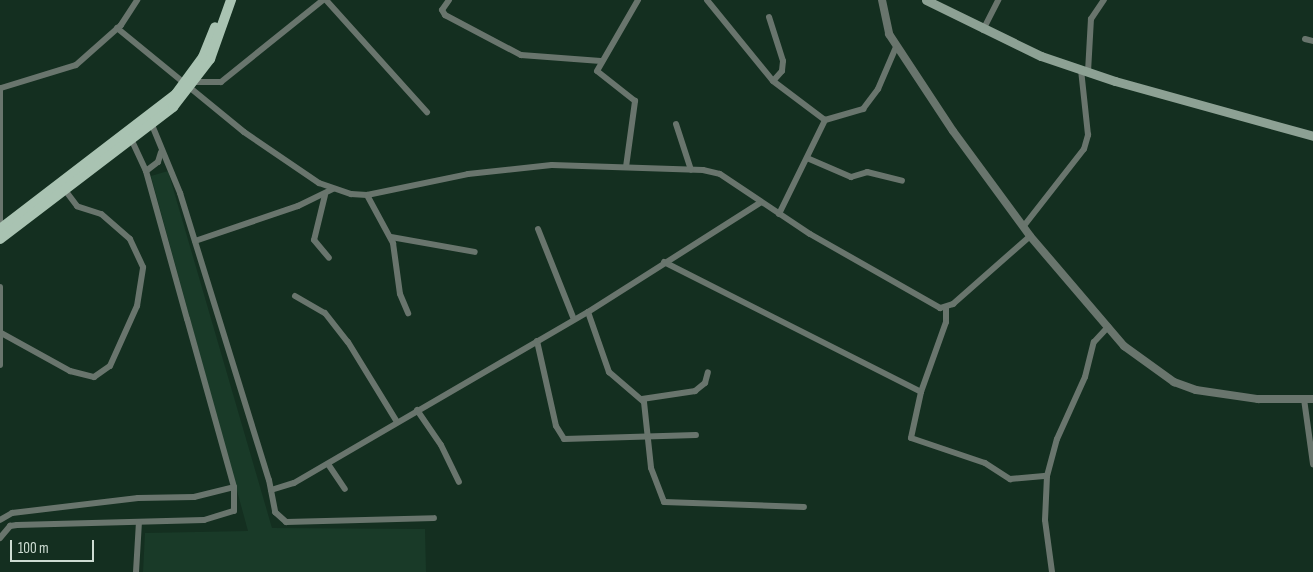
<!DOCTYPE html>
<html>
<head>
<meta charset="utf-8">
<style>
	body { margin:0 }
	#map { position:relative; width:1313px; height:572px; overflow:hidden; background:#142f20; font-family:"Sofia Sans Condensed",sans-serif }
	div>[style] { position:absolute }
	.built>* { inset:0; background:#193a28 }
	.minor>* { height:6px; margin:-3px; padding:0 3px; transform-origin:3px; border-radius:3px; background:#69756d }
	.tertiary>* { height:8px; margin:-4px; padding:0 4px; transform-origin:4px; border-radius:4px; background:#69756d }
	.secondary>* { height:9px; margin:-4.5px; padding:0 4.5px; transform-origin:4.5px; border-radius:4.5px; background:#8da194 }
	.primary>* { height:10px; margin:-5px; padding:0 5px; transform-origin:5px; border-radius:5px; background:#a9c3b2 }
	span { translate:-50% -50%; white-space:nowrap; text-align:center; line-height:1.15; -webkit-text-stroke:4px #142f20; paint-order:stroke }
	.scale { position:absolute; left:10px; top:540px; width:84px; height:22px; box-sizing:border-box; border:2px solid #ceddd3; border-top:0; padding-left:6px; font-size:15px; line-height:18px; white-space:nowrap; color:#ceddd3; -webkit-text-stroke:4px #142f20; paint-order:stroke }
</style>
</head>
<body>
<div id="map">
	<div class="built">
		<i style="clip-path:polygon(168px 171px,272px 528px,425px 529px,426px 572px,143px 572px,145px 533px,248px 531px,151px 176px)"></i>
	</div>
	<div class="minor">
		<i style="left:326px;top:0;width:151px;rotate:48deg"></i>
		<i style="left:449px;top:0;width:12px;rotate:125deg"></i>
		<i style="left:442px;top:10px;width:6px;rotate:59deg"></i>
		<i style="left:445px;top:15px;width:86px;rotate:27.8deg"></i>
		<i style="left:521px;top:55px;width:80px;rotate:4.3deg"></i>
		<i style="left:707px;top:0;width:104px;rotate:50.8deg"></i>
		<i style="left:773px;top:81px;width:65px;rotate:36.9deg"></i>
		<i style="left:825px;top:120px;width:40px;rotate:-16deg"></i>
		<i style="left:863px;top:109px;width:25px;rotate:-53deg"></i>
		<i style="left:878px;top:89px;width:46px;rotate:-66.8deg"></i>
		<i style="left:769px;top:17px;width:46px;rotate:72.3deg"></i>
		<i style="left:783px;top:61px;width:10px;rotate:96deg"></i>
		<i style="left:782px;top:71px;width:13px;rotate:132deg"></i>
		<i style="left:117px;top:28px;width:164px;rotate:39.3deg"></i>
		<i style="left:244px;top:132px;width:91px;rotate:34.2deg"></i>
		<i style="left:319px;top:183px;width:34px;rotate:19deg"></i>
		<i style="left:351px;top:194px;width:16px;rotate:4deg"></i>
		<i style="left:367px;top:195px;width:103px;rotate:-11.7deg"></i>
		<i style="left:468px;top:174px;width:84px;rotate:-6.1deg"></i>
		<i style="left:552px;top:165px;width:151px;rotate:1.9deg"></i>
		<i style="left:703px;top:170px;width:17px;rotate:13deg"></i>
		<i style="left:720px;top:174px;width:108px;rotate:33.7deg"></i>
		<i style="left:810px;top:234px;width:150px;rotate:29.6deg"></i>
		<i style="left:940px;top:308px;width:14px;rotate:-17deg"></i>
		<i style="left:953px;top:304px;width:103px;rotate:-41.4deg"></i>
		<i style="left:983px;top:30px;width:34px;rotate:-63deg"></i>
		<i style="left:1305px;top:39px;width:8px;rotate:14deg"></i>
		<i style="left:1088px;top:72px;width:53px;rotate:-86.8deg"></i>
		<i style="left:1091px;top:19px;width:23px;rotate:-56deg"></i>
		<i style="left:196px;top:82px;width:25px"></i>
		<i style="left:221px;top:82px;width:131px;rotate:-38.8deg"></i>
		<i style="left:0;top:88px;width:141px;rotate:90deg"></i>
		<i style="left:1px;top:88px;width:78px;rotate:-17deg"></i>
		<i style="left:76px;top:65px;width:60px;rotate:-41.6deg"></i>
		<i style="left:121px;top:25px;width:30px;rotate:-57deg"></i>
		<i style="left:676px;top:124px;width:48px;rotate:71.9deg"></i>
		<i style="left:152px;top:125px;width:74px;rotate:67.6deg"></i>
		<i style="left:180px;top:193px;width:300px;rotate:72.8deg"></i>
		<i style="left:269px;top:480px;width:33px;rotate:79deg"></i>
		<i style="left:275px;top:512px;width:15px;rotate:42deg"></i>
		<i style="left:286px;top:522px;width:148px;rotate:-1.5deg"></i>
		<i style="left:807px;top:158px;width:48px;rotate:23.4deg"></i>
		<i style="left:851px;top:177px;width:17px;rotate:-17deg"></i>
		<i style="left:867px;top:172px;width:36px;rotate:14deg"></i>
		<i style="left:626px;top:167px;width:67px;rotate:-82.2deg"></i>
		<i style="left:635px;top:101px;width:48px;rotate:-141.7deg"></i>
		<i style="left:597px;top:71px;width:82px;rotate:-60deg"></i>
		<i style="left:146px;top:171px;width:15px;rotate:-37deg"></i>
		<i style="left:158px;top:162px;width:10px;rotate:-73deg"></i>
		<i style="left:325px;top:195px;width:46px;rotate:103.7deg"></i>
		<i style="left:314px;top:240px;width:23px;rotate:50deg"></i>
		<i style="left:367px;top:195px;width:55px;rotate:61.6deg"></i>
		<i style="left:393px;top:243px;width:51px;rotate:82.2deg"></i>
		<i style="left:400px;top:294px;width:21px;rotate:67deg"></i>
		<i style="left:779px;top:214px;width:105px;rotate:-63.9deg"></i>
		<i style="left:1023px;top:227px;width:99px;rotate:-52deg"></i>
		<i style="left:1084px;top:149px;width:15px;rotate:-74deg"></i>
		<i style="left:1088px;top:135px;width:65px;rotate:-96.1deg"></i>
		<i style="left:538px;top:229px;width:95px;rotate:68.3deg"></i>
		<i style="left:391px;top:237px;width:85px;rotate:10.1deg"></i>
		<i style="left:195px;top:241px;width:109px;rotate:-18.8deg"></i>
		<i style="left:298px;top:206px;width:39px;rotate:-26deg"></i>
		<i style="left:664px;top:262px;width:288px;rotate:26.8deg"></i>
		<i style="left:0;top:287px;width:78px;rotate:90deg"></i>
		<i style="left:295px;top:296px;width:34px;rotate:30deg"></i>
		<i style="left:325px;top:313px;width:37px;rotate:52deg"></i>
		<i style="left:348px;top:342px;width:94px;rotate:58.5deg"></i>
		<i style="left:946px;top:308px;width:14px;rotate:90deg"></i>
		<i style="left:946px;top:322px;width:74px;rotate:109.7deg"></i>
		<i style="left:921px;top:392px;width:47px;rotate:102.3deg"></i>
		<i style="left:911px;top:438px;width:78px;rotate:18.7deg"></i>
		<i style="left:985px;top:463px;width:30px;rotate:33deg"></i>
		<i style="left:1010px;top:479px;width:37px;rotate:-5deg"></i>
		<i style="left:588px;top:312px;width:64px;rotate:70.7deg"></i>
		<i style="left:609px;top:372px;width:46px;rotate:40.6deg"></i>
		<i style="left:644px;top:402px;width:66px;rotate:83.9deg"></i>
		<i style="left:651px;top:468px;width:36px;rotate:69deg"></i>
		<i style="left:664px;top:502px;width:140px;rotate:2deg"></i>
		<i style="left:1px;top:333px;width:79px;rotate:28.8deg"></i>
		<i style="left:70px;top:371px;width:25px;rotate:14deg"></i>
		<i style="left:94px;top:377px;width:19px;rotate:-35deg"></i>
		<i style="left:110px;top:366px;width:66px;rotate:-65.8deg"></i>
		<i style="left:137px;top:306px;width:39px;rotate:-81deg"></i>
		<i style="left:143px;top:267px;width:31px;rotate:-115deg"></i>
		<i style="left:130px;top:239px;width:38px;rotate:-139deg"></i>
		<i style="left:101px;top:214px;width:25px;rotate:-162deg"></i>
		<i style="left:77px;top:206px;width:20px;rotate:-127deg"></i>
		<i style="left:537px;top:341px;width:87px;rotate:77.4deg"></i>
		<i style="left:556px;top:426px;width:15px;rotate:58deg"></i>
		<i style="left:564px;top:439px;width:132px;rotate:-1.7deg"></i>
		<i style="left:642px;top:399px;width:54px;rotate:-8.6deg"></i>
		<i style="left:695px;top:391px;width:13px;rotate:-39deg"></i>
		<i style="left:705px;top:383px;width:11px;rotate:-75deg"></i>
		<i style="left:1304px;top:399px;width:66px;rotate:82.1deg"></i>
		<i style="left:417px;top:410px;width:42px;rotate:55.6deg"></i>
		<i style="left:441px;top:445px;width:41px;rotate:64.1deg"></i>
		<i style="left:328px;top:464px;width:30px;rotate:56deg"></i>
		<i style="left:271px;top:490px;width:24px;rotate:-17deg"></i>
		<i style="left:294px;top:483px;width:340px;rotate:-30.2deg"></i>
		<i style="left:588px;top:312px;width:205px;rotate:-32.4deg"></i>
		<i style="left:0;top:520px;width:14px;rotate:-30deg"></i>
		<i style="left:12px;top:513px;width:127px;rotate:-6.8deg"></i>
		<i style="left:138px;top:498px;width:56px;rotate:-1deg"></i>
		<i style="left:194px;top:497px;width:41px;rotate:-14deg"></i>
		<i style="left:0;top:538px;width:16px;rotate:-50deg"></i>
		<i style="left:10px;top:526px;width:7px;rotate:-8deg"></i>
		<i style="left:17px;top:525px;width:187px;rotate:-1.5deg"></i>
		<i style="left:204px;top:520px;width:31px;rotate:-17deg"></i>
		<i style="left:234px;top:511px;width:24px;rotate:-90deg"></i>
		<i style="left:234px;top:487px;width:174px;rotate:-105.6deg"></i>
		<i style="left:187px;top:319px;width:154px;rotate:-105.5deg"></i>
		<i style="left:146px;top:171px;width:33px;rotate:-115deg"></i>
		<i style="left:136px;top:572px;width:50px;rotate:-86.6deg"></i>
		<i style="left:1052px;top:572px;width:52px;rotate:-97.7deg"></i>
		<i style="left:1045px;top:520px;width:44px;rotate:-87.4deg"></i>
		<i style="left:1047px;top:476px;width:38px;rotate:-75deg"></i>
		<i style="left:1057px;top:439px;width:68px;rotate:-65.7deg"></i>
		<i style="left:1085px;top:377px;width:36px;rotate:-76deg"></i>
		<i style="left:1094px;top:342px;width:21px;rotate:-47deg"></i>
	</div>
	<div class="tertiary">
		<i style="left:882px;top:0;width:35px;rotate:78deg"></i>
		<i style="left:889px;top:34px;width:116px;rotate:56.6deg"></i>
		<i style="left:953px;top:131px;width:130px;rotate:53.7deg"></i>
		<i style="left:1030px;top:236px;width:145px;rotate:49.5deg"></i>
		<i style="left:1124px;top:346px;width:62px;rotate:35.8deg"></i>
		<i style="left:1174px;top:382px;width:23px;rotate:20deg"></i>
		<i style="left:1196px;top:390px;width:63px;rotate:8.3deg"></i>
		<i style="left:1258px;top:399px;width:55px"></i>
	</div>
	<div class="secondary">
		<i style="left:926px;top:0;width:128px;rotate:26deg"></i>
		<i style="left:1041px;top:56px;width:78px;rotate:18.7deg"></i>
		<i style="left:1115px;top:81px;width:205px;rotate:15.5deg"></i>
	</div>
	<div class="primary">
		<i style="left:0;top:229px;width:222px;rotate:-37.5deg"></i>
		<i style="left:176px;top:94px;width:46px;rotate:-53.9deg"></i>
		<i style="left:203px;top:57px;width:32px;rotate:-68deg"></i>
		<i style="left:0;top:239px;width:218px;rotate:-37.3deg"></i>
		<i style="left:173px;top:107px;width:61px;rotate:-52.4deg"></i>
		<i style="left:210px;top:59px;width:63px;rotate:-70.4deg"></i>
	</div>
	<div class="scale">100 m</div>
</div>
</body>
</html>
